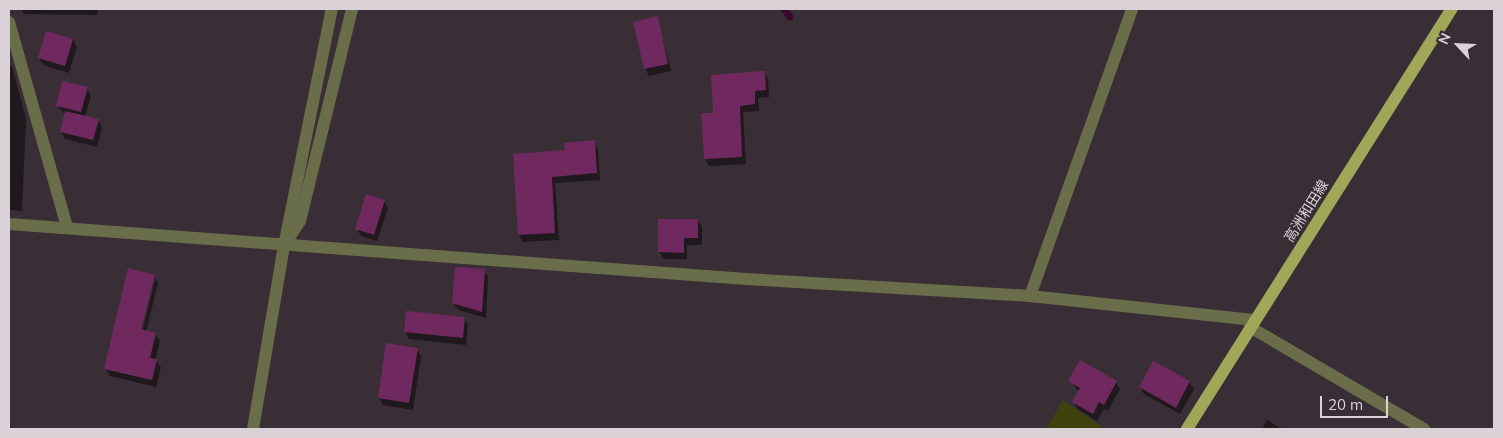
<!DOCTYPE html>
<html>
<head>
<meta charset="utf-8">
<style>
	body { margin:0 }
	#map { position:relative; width:1503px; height:438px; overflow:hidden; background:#3a2e36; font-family:Mulish,"Noto Sans JP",sans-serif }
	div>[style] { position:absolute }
	.green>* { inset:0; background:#3e410b }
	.shadow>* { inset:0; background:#0007 }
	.stream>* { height:7px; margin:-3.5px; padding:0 3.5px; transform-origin:3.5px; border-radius:3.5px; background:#3c0630 }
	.building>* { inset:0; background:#70295e }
	.minor>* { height:12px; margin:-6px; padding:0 6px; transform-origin:6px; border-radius:6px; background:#6a6d49 }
	.major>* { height:12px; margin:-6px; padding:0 6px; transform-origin:6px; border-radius:6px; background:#a0a759 }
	span { translate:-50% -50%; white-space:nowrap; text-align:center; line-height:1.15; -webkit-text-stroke:5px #3a2e36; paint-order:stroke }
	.street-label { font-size:14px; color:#dad2d7 }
	.frame { position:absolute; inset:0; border:10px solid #dad2d7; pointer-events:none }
	.north { position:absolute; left:1433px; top:20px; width:50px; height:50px; -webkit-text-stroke:4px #3a2e36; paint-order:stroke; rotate:295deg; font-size:14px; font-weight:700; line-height:20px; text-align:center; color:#dad2d7 }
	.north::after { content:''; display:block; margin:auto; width:18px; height:22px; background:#dad2d7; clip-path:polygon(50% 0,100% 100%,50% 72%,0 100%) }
	.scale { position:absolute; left:1320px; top:396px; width:68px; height:22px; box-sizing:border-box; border:2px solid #dad2d7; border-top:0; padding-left:6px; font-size:15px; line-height:18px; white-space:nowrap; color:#dad2d7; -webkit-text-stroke:4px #3a2e36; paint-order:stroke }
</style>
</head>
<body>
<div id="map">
	<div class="green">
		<i style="clip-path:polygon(1063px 400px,1105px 429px,1046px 429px)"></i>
	</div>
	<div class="shadow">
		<i style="clip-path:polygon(21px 9px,98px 9px,97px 15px,24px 14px)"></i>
		<i style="clip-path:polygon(657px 17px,671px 71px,649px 76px,645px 69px)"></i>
		<i style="clip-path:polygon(73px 40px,77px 47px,69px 73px,43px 65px,39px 58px)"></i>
		<i style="clip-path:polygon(12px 66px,26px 119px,22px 211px,9px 210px,9px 67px)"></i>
		<i style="clip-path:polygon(764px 72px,768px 79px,769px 97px,758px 98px,759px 111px,743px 112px,746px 164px,709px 166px,705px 159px,714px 114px)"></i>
		<i style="clip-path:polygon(87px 88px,91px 96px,85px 117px,98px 120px,102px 127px,97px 147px,65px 139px,61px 132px,65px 114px,57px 106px)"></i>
		<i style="clip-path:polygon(594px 142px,598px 149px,600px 180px,555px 183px,559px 240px,523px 242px,519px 235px,515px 155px,566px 151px)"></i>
		<i style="clip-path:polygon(384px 201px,388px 208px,377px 241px,361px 236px,357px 229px)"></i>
		<i style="clip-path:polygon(660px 220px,698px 220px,702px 227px,702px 245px,687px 245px,687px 259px,664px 259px,659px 252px)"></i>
		<i style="clip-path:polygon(484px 270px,488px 277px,486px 318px,458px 310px,454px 303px)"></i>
		<i style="clip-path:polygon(evenodd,154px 276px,158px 283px,146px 332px,155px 334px,160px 341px,155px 360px,161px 367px,156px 387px,110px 376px,106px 369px,154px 276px,153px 280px,155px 280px,141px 336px,139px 335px,153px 280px)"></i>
		<i style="clip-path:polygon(464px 318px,468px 325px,466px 345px,409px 339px,405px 332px)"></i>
		<i style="clip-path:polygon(387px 345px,417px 349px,421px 356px,413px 410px,383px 405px,379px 398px)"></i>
		<i style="clip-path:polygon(1070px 381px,1116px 382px,1120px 389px,1108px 411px,1104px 409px,1097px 421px,1078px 409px,1073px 402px,1080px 392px)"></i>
		<i style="clip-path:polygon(1189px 382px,1194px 389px,1180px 414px,1144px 394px,1140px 387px)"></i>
		<i style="clip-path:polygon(1267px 420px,1282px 429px,1262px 429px)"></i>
	</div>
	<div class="stream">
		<i style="left:784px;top:9px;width:9px;rotate:54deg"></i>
	</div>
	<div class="building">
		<i style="clip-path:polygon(658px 16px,668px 64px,644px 69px,633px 22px)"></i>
		<i style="clip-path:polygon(46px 31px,73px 39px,65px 66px,38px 58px)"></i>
		<i style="clip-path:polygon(765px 71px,766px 90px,755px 91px,755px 104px,740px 106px,742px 157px,704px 159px,701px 113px,713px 113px,711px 75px)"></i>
		<i style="clip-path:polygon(62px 81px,88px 87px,81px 112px,56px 106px)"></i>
		<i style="clip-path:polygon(65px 111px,99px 119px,93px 140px,60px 132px)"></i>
		<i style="clip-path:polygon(595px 140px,597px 173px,552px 177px,555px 233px,518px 235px,513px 154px,565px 150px,564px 143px)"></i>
		<i style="clip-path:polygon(366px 194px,385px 200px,374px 235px,355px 229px)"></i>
		<i style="clip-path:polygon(658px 219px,698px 219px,698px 238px,684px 238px,684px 253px,658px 252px)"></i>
		<i style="clip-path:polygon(455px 267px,485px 269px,482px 312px,452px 303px)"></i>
		<i style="clip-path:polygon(128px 268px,155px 275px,141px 329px,156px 333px,150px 358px,157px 359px,152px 380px,104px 369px)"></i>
		<i style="clip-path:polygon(406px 311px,465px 317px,463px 338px,404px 332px)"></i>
		<i style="clip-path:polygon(386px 343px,418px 348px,409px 403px,378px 398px)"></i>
		<i style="clip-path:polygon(1080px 360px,1117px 381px,1104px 405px,1099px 402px,1093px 414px,1072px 402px,1080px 388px,1068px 381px)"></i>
		<i style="clip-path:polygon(1153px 361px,1190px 381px,1176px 408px,1139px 387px)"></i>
	</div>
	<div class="minor">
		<i style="left:9px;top:22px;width:213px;rotate:74.2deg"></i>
		<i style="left:9px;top:224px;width:739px;rotate:4.27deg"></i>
		<i style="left:746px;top:279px;width:285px;rotate:3.4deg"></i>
		<i style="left:1030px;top:296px;width:225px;rotate:6.1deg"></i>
		<i style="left:289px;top:238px;width:20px;rotate:-57deg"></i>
		<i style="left:300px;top:221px;width:218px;rotate:-76.2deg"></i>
		<i style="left:1030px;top:296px;width:305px;rotate:-70.4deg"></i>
		<i style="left:1250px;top:327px;width:202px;rotate:30.4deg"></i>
		<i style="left:253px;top:429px;width:186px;rotate:-80.4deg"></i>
		<i style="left:284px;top:246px;width:242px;rotate:-78.6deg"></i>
	</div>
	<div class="major">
		<i style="left:1187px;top:429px;width:497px;rotate:-57.8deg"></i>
	</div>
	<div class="street-label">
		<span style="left:1306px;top:211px;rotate:-58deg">高洲和田線</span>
	</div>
	<div class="frame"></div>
	<div class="north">N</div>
	<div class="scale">20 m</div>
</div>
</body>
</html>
